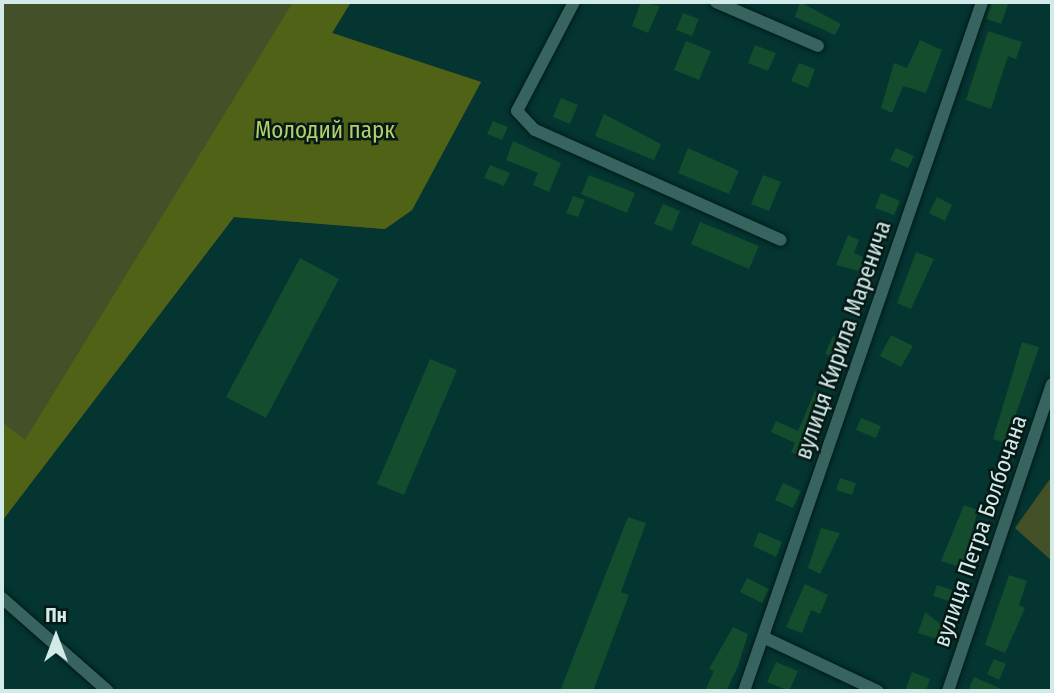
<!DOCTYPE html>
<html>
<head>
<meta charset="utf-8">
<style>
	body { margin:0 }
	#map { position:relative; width:1054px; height:693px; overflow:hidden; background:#043531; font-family:"Fira Sans Condensed",sans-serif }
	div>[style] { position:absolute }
	.green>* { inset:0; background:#445027 }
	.forest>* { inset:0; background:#506215 }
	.building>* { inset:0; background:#134d2d }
	.roads { filter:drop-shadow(0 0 2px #031a18) drop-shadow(0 0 2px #031a18) }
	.minor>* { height:12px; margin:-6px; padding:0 6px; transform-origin:6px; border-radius:6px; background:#38645f }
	span { translate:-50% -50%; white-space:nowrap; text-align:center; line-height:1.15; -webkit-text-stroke:5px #071917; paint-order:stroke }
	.park-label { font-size:23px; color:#b4cf6a }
	.street-label { font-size:23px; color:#d3ebe8 }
	.frame { position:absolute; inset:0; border:4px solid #d3ebe8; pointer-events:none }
	.north { position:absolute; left:21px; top:602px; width:70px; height:70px; -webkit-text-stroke:5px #071917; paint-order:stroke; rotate:0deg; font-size:19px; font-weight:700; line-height:28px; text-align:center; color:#d3ebe8 }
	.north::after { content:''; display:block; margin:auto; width:24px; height:32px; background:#d3ebe8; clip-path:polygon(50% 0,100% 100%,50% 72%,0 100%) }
</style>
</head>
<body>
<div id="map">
	<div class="green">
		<i style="clip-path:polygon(2px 2px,351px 2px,332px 33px,481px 82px,412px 210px,385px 229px,234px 217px,2px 521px)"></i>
		<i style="clip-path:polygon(1052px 476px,1052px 561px,1015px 528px)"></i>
	</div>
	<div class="forest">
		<i style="clip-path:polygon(293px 2px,351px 2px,332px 33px,481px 82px,412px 210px,385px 229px,234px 217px,2px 521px,2px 422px,25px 440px)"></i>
	</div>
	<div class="building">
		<i style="clip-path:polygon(641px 2px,660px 6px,648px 33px,632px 26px)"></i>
		<i style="clip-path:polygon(800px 2px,841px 24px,835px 35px,795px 17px)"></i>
		<i style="clip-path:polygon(992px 2px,1009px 2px,1001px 24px,986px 19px)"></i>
		<i style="clip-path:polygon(683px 13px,699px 19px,692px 36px,676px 30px)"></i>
		<i style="clip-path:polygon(988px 31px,1022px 42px,1016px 59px,1008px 56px,991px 109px,966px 100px)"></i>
		<i style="clip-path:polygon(920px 40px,942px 50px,926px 93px,903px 86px,892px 113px,881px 108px,894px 63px,907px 68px)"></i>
		<i style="clip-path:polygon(686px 41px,711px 51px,699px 80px,674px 70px)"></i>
		<i style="clip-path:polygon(755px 45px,776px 53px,768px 71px,748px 63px)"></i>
		<i style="clip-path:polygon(799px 63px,815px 69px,808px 88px,791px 81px)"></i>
		<i style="clip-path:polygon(561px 98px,578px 105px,570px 124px,553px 117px)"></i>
		<i style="clip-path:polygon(604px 114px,661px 144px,654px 160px,595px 136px)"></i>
		<i style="clip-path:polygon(493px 121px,508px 127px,502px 140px,487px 134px)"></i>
		<i style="clip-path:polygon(513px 141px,561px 163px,549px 192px,533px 185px,538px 173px,506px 160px)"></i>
		<i style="clip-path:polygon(688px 148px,739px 171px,729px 194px,678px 173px)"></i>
		<i style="clip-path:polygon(896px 148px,914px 156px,908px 168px,890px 160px)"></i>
		<i style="clip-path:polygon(490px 165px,510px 173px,504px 186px,484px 178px)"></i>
		<i style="clip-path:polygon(589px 175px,635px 193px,627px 213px,581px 194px)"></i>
		<i style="clip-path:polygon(763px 175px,781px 182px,769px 211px,751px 204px)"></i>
		<i style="clip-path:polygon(881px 193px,900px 201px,894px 215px,875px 208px)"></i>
		<i style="clip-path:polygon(573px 196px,585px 200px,578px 217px,566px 213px)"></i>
		<i style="clip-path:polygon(937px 197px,952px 205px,945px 221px,929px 213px)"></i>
		<i style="clip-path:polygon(663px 204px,680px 211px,672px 231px,654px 224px)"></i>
		<i style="clip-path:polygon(700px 222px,759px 246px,749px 269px,691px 244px)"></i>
		<i style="clip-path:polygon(848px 235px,859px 240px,854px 253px,879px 264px,874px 275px,836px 265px)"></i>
		<i style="clip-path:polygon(916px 252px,934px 259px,911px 309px,897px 303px)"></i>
		<i style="clip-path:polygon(300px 258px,339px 279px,266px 418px,226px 397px)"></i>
		<i style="clip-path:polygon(891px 335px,913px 346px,901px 367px,880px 356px)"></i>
		<i style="clip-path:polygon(833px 336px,850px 344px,842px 361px,825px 354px)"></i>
		<i style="clip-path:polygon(1022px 342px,1039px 347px,1006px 443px,993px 439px)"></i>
		<i style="clip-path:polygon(430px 359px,457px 370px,404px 495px,377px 484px)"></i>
		<i style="clip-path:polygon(815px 391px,830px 398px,807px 460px,791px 452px,795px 443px,771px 432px,776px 421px,798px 431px)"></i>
		<i style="clip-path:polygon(861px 418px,881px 426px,876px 438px,856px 430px)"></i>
		<i style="clip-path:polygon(840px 478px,856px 483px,852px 495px,836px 490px)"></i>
		<i style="clip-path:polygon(783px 483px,801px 491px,793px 508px,775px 500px)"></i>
		<i style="clip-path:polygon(964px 505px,978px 510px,962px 568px,941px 561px)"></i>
		<i style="clip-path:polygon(628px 517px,646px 523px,621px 592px,629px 595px,593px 691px,560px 691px)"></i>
		<i style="clip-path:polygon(821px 528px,840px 533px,820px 574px,808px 568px)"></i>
		<i style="clip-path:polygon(759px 532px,782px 542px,776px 557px,753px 546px)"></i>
		<i style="clip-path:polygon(1009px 575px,1027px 581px,1019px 605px,1025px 608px,1005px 653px,985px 645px)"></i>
		<i style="clip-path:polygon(747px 578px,769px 589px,762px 603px,740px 592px)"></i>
		<i style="clip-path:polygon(805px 584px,828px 595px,820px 614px,811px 610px,802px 633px,786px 627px)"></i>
		<i style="clip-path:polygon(937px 585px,955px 591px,951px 602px,933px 596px)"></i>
		<i style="clip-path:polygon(925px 612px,944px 627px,940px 640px,918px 633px)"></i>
		<i style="clip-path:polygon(733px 627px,748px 634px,738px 666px,726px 691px,705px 691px,714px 671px,709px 669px)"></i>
		<i style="clip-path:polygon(994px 659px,1006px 664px,999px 680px,987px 674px)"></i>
		<i style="clip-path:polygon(776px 662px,798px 671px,789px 691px,767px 682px)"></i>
		<i style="clip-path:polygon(912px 672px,930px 679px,926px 691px,905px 691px)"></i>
		<i style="clip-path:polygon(974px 677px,1006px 691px,968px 691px)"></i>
	</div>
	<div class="roads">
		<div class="minor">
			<i style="left:574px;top:2px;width:123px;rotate:117.6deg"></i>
			<i style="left:517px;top:111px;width:26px;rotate:47deg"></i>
			<i style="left:535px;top:130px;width:269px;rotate:24.1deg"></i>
			<i style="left:716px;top:2px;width:111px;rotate:23.3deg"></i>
			<i style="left:2px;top:598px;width:141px;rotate:41.3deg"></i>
			<i style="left:763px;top:637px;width:127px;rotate:25.2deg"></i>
			<i style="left:744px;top:691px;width:729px;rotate:-70.94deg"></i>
			<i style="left:948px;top:691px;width:324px;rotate:-71.3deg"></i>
		</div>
	</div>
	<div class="park-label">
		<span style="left:325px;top:130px">Молодий парк</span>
	</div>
	<div class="street-label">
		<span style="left:843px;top:340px;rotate:-71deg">вулиця Кирила Маренича</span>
		<span style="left:980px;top:531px;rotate:-71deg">вулиця Петра Болбочана</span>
	</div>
	<div class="frame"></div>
	<div class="north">Пн</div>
</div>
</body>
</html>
